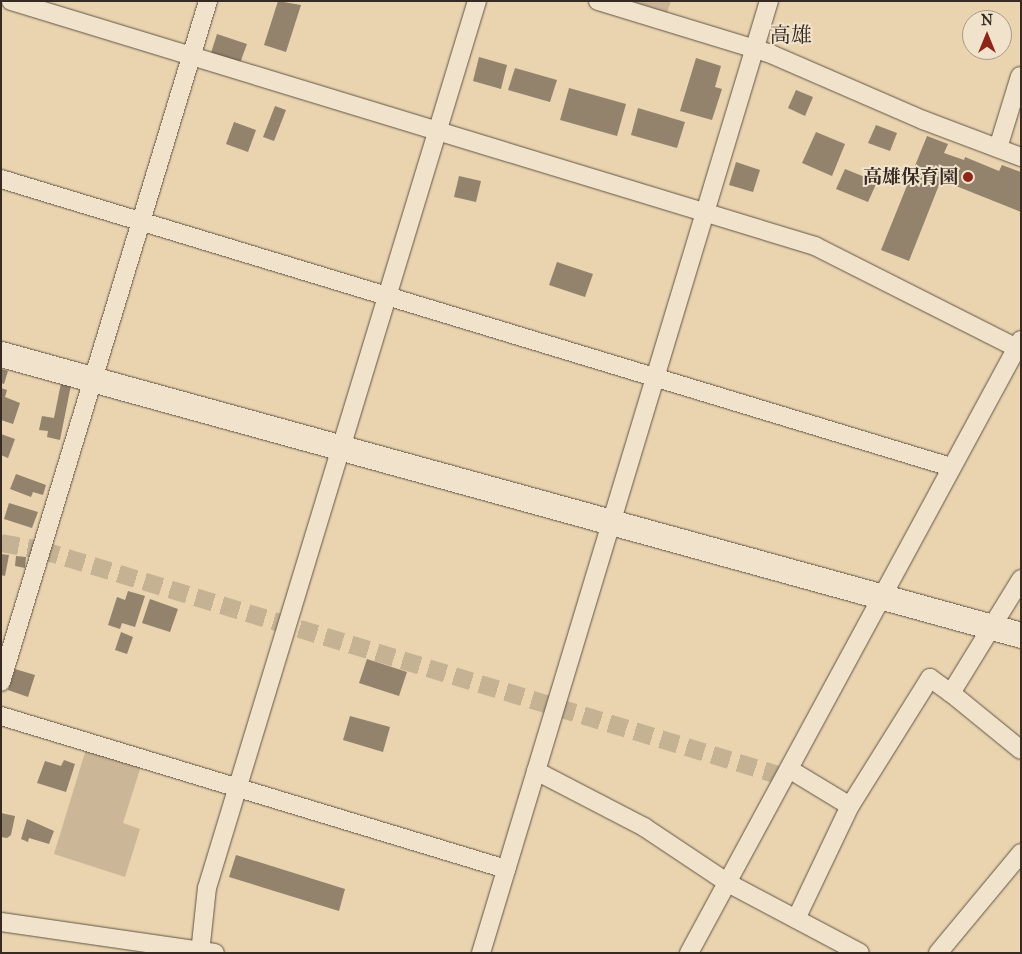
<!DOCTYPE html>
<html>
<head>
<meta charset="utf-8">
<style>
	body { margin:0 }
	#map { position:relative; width:1022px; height:954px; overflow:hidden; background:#e9d4af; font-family:"IM FELL Great Primer","Noto Serif JP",serif }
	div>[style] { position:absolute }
	.green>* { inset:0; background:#cbb797 }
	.building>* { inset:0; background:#93826c }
	.street-tunnel>* { height:18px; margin-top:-9px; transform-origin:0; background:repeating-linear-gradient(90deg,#c5b293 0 18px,transparent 0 27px) }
	.roads { filter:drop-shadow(0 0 1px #635446) drop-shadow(0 0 1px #635446) }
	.street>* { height:18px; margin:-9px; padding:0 9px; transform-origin:9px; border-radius:9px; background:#f1e3cb }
	.secondary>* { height:25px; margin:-12.5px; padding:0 12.5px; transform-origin:12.5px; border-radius:12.5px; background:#f1e3cb }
	.dots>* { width:14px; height:14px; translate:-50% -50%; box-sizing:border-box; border:2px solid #f1e3cb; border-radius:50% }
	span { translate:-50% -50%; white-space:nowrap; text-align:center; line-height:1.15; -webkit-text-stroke:4px #f1e3cb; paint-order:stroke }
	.poi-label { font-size:19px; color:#362a23; font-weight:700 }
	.right { translate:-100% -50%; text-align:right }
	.quarter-label { font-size:21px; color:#362a23 }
	.frame { position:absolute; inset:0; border:2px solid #362a23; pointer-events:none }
	.north { position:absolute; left:962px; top:10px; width:50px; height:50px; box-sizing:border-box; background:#f1e3cb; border:1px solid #a69988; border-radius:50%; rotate:0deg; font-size:14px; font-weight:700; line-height:20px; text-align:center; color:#362a23 }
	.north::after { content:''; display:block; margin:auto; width:18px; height:22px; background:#8f2418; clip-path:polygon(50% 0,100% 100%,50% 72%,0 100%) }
</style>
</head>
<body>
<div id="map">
	<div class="green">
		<i style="clip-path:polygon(631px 1px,671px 1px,667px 13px)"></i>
		<i style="clip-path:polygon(86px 749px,141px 766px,123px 823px,140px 829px,125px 877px,54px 854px)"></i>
	</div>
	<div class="building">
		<i style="clip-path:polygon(278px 1px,301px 5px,286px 52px,264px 45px)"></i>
		<i style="clip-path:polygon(217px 34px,247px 44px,240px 63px,211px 53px)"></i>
		<i style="clip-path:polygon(479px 57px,507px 65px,501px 89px,473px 81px)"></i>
		<i style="clip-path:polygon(696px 58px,721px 66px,715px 87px,722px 89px,712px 120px,680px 111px)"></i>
		<i style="clip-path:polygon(515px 68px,557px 80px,550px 102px,508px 90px)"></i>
		<i style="clip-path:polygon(569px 88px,626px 104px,617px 136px,560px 120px)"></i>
		<i style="clip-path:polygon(796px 90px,813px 97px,805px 116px,788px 108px)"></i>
		<i style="clip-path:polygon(275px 106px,286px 110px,274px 141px,263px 137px)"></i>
		<i style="clip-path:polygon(638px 108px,685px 122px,677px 148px,631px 135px)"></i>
		<i style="clip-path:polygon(234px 122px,256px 130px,248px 152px,226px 144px)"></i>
		<i style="clip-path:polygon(876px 125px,897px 133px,890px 151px,868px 143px)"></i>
		<i style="clip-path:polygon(816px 132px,845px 144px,832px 176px,802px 163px)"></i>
		<i style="clip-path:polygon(927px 136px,948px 144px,944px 153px,964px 160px,965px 157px,999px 171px,1002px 165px,1021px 172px,1021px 212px,941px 180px,909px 261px,881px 250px)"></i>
		<i style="clip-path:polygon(736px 162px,760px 170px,753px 192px,729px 185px)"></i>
		<i style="clip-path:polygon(845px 169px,877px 182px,868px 202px,836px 189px)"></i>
		<i style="clip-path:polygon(459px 176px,481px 181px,476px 202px,454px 197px)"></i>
		<i style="clip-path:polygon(557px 262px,593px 274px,585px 297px,549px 285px)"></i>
		<i style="clip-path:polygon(1px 369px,8px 371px,4px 384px,1px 383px)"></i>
		<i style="clip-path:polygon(61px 383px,71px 385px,60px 440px,47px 437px,48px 431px,39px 430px,42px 416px,54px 418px)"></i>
		<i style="clip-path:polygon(1px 388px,7px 390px,5px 397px,20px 403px,13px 424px,1px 420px)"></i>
		<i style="clip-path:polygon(1px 434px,15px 439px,8px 458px,1px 455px)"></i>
		<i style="clip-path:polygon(16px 474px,46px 485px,43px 495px,33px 492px,31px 497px,10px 489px)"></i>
		<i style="clip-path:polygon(9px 503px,38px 512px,32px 528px,4px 519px)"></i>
		<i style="clip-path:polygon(1px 554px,9px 555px,5px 576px,1px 575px)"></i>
		<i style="clip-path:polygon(16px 556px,26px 557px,25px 568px,15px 566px)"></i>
		<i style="clip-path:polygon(128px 591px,145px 596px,135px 627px,122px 623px,120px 629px,108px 625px,117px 597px,125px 600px)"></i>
		<i style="clip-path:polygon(150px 599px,178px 609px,170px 632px,142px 623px)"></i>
		<i style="clip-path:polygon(121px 632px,133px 637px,127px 654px,115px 650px)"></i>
		<i style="clip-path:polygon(367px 659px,407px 672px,399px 696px,359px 683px)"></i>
		<i style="clip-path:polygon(15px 669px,35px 675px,28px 697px,8px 690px)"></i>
		<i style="clip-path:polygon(350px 716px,390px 727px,383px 752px,343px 740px)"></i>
		<i style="clip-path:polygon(64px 760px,75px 764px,66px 792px,37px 783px,45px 761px,61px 766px)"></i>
		<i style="clip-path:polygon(1px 813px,15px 816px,11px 835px,7px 838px,1px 837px)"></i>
		<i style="clip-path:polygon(27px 819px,54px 831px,49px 844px,29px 838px,28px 842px,21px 839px)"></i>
		<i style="clip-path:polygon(236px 855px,345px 889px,339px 911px,229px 877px)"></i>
	</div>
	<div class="street-tunnel">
		<i style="left:1px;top:543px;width:41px;rotate:9.9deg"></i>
		<i style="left:41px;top:550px;width:778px;rotate:16.97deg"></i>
	</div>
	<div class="roads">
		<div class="street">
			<i style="left:11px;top:1px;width:841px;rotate:16.95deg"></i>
			<i style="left:815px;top:246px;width:231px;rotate:26.8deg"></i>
			<i style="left:598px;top:1px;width:181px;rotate:17deg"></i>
			<i style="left:771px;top:54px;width:166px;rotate:23.5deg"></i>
			<i style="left:923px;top:120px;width:105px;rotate:20.7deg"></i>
			<i style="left:998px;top:148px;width:75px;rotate:-73deg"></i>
			<i style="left:1px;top:179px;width:993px;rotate:16.87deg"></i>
			<i style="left:1px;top:682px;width:712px;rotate:-73.09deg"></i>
			<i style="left:951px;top:693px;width:90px;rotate:39.2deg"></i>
			<i style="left:1px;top:716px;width:528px;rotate:16.86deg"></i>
			<i style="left:789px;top:769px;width:71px;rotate:31.2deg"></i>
			<i style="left:536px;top:771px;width:122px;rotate:27.4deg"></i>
			<i style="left:644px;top:827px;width:101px;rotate:33.7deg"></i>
			<i style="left:728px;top:883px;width:149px;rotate:27.9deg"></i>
			<i style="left:796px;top:919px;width:125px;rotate:-64.5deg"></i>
			<i style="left:850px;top:806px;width:151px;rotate:-58deg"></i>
			<i style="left:930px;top:678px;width:26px;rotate:36deg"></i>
			<i style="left:951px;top:693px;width:134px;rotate:-58.4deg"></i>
			<i style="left:1px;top:922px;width:216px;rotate:8.2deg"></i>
			<i style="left:200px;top:953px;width:65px;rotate:-83.9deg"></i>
			<i style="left:207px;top:888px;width:927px;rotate:-73.07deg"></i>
			<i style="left:481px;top:953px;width:995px;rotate:-73.17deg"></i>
			<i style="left:689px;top:953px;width:697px;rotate:-61.56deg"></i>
			<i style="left:938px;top:953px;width:130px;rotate:-50.3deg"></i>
		</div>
		<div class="secondary">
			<i style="left:1px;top:354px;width:1058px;rotate:15.4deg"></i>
		</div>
	</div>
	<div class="dots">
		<i style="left:968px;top:177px;background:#8f2418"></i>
	</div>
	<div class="poi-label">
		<span class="right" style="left:958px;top:177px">高雄保育園</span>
	</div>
	<div class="quarter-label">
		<span style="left:791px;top:35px">高雄</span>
	</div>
	<div class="frame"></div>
	<div class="north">N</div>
</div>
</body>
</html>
